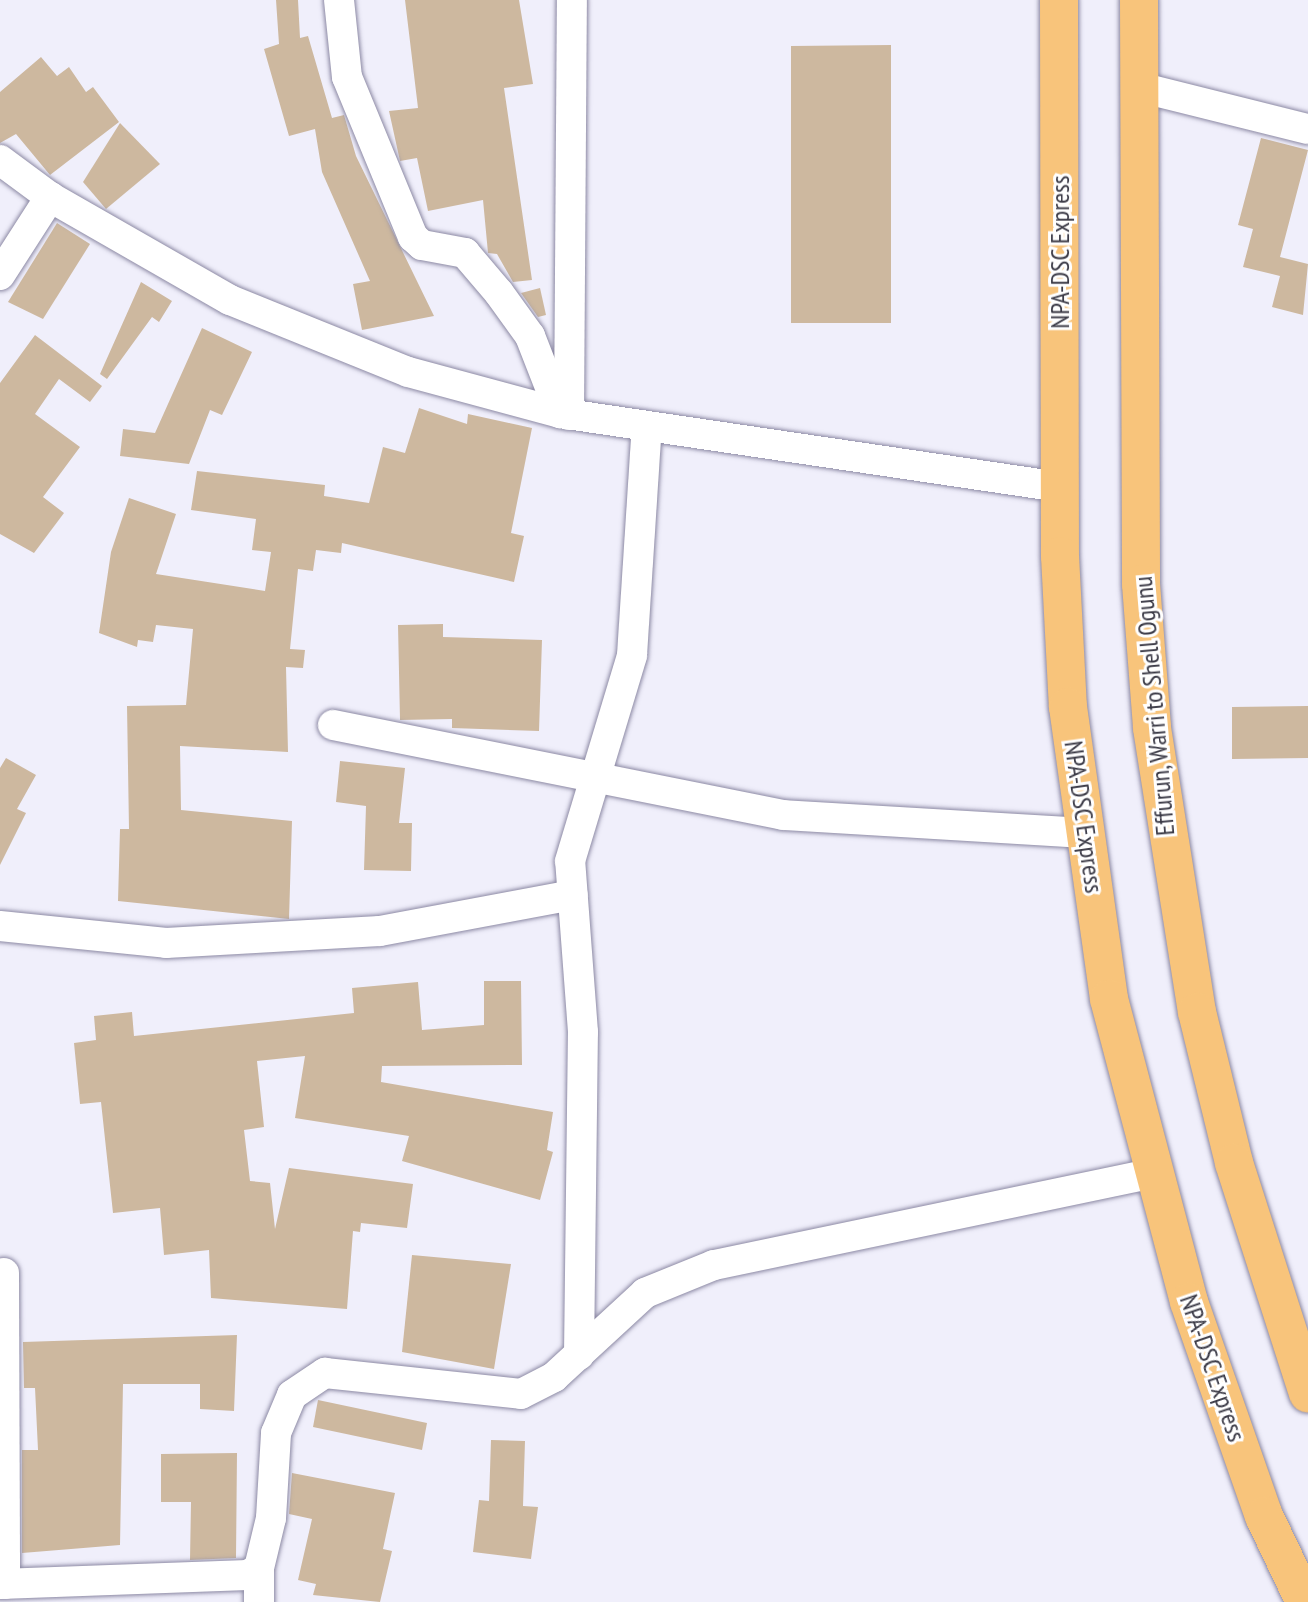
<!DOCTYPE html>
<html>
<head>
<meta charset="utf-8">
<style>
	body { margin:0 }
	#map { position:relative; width:1308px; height:1602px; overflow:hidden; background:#f0effb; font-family:"PT Sans Narrow",sans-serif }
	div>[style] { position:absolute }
	.building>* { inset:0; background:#cdb89f }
	.roads { filter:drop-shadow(0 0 2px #8c89a4) drop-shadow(0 0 2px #8c89a4) }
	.street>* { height:30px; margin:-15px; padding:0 15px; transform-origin:15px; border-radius:15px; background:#fff }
	.primary>* { height:38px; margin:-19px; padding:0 19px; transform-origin:19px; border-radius:19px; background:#f8c47b }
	span { translate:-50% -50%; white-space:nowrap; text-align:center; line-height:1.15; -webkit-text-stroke:6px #fff; paint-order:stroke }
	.street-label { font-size:26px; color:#3a3945 }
</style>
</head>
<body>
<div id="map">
	<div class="building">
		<i style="clip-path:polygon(276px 0,298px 0,300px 38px,308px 36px,332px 118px,344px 115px,356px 156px,434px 316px,362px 330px,353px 284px,370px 281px,322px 172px,315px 129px,289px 136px,264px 49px,279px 44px)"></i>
		<i style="clip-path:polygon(405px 0,519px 0,533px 84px,504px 88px,532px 280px,513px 282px,497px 254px,488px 253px,483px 200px,428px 211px,417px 158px,400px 161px,389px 111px,418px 108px)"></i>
		<i style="clip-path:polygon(891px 45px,891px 323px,791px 323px,791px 46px)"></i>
		<i style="clip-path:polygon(41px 57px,57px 76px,69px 67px,86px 92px,93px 87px,119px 122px,50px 175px,16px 134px,0 143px,0 92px)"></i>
		<i style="clip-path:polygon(120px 123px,160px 164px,106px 209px,83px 182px)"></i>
		<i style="clip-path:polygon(1261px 138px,1308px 150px,1280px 257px,1308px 264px,1303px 315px,1272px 307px,1280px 276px,1243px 267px,1253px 229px,1238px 225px)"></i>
		<i style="clip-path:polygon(57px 223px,90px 244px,43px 319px,8px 302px)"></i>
		<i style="clip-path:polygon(141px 282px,172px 301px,159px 322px,152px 317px,107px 379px,100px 374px)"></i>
		<i style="clip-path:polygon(540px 288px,546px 315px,538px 317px,521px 293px)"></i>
		<i style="clip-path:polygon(202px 328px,252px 352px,222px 415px,210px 410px,189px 464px,120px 456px,123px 429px,155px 433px)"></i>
		<i style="clip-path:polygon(35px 335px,102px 386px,90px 402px,59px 379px,35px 414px,80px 447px,43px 497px,64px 513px,34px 553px,0 534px,0 383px)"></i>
		<i style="clip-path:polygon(419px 408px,467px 424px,468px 414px,532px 428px,511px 533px,524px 536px,514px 582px,342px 543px,341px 553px,316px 550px,313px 571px,298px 569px,290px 649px,305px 650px,303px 668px,286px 667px,288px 752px,180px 746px,181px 810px,292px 821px,289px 919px,118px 901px,120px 829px,129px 829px,127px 706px,186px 705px,193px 629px,156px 625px,153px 642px,138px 640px,137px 647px,99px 633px,111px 552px,129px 498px,176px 514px,156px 574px,265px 591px,271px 552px,252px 550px,256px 519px,191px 510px,197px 471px,325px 485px,324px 496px,369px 503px,383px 447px,405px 453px)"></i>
		<i style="clip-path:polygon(443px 624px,443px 637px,542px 640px,539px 731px,452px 728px,452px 719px,400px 720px,398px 625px)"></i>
		<i style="clip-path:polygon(1308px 706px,1308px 758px,1232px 759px,1232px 707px)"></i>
		<i style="clip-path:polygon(6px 758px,36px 775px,17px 809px,26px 813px,0 865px,0 768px)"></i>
		<i style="clip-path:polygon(340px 761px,405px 768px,399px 823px,412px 823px,411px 871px,364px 870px,366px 806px,336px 802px)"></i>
		<i style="clip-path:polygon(484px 981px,521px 981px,522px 1065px,382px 1066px,381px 1082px,553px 1112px,547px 1150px,553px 1152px,540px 1200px,402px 1161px,409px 1136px,295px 1118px,305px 1056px,257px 1061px,264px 1127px,244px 1130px,250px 1181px,270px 1183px,275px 1229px,289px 1168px,413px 1184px,407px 1228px,361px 1223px,360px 1232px,353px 1231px,347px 1309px,211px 1298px,209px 1250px,164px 1255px,160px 1208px,113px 1213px,101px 1102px,80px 1104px,74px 1043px,96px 1040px,94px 1016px,132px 1012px,134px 1036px,354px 1013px,352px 988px,418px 982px,422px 1030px,484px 1025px)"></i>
		<i style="clip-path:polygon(412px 1255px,511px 1264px,494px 1369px,402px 1352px)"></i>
		<i style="clip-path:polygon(237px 1335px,234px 1411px,200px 1409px,200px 1384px,123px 1384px,120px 1545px,22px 1553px,22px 1450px,38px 1450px,35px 1388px,24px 1388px,23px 1342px)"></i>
		<i style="clip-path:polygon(318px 1400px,427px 1423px,422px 1450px,313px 1427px)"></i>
		<i style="clip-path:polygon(491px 1440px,525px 1441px,523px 1506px,538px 1507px,531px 1559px,473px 1552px,479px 1500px,489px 1501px)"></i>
		<i style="clip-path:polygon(237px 1453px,236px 1558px,190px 1560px,191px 1502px,161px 1502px,161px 1454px)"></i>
		<i style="clip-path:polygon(292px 1473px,395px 1493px,383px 1549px,392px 1551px,380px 1602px,313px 1595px,316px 1584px,298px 1580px,312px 1519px,289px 1514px)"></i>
	</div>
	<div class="roads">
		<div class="street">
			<i style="left:339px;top:0;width:77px;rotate:84.1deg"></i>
			<i style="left:347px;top:77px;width:173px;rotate:67.6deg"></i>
			<i style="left:413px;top:237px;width:12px;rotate:42deg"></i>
			<i style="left:422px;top:245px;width:44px;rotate:10.5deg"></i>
			<i style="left:465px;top:253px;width:52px;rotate:49.6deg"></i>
			<i style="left:499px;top:293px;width:53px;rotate:54.2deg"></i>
			<i style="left:530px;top:336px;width:83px;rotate:68.7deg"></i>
			<i style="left:1139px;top:87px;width:174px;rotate:14deg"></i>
			<i style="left:0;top:160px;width:62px;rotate:36.5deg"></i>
			<i style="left:50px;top:197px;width:207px;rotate:29.8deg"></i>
			<i style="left:230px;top:300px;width:192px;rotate:22deg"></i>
			<i style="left:408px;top:372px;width:157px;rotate:15.1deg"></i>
			<i style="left:560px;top:413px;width:505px;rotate:8.42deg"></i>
			<i style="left:0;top:275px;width:93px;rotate:-57.3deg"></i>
			<i style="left:569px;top:415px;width:415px;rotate:-89.6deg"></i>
			<i style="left:333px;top:725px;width:459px;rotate:11.3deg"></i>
			<i style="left:783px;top:815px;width:304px;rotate:3.4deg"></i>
			<i style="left:0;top:926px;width:167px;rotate:5.8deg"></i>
			<i style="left:166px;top:943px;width:214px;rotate:-3.2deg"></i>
			<i style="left:380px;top:931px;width:196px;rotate:-10.6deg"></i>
			<i style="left:4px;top:1273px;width:311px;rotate:89.8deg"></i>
			<i style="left:579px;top:1355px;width:323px;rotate:-89.3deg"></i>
			<i style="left:583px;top:1032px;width:171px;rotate:-94.3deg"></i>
			<i style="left:570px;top:861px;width:215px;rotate:-73.2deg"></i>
			<i style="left:632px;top:655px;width:229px;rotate:-86.3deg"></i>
			<i style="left:259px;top:1568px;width:34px;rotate:90deg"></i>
			<i style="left:0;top:1584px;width:248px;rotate:-2.1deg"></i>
			<i style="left:248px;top:1575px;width:13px;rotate:-32deg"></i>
			<i style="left:259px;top:1568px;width:51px;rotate:-76.5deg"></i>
			<i style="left:271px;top:1518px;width:85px;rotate:-86.6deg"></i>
			<i style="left:276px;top:1433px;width:41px;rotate:-67.2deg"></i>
			<i style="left:292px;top:1395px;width:40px;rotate:-34deg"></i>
			<i style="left:325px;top:1373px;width:197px;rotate:6.1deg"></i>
			<i style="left:521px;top:1394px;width:37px;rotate:-27deg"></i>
			<i style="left:554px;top:1377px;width:124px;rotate:-42.7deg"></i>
			<i style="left:645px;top:1293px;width:74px;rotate:-22.1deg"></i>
			<i style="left:714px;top:1265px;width:450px;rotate:-11.8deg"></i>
		</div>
		<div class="primary">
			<i style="left:1059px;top:0;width:556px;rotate:89.9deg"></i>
			<i style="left:1060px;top:556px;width:151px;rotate:87deg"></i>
			<i style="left:1068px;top:707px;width:295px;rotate:82deg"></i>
			<i style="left:1109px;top:999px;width:313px;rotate:75.2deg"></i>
			<i style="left:1189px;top:1302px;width:227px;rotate:70.7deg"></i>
			<i style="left:1264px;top:1516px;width:95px;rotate:64.5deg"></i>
			<i style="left:1139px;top:0;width:584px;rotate:89.8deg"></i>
			<i style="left:1141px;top:584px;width:144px;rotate:85.6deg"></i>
			<i style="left:1152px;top:728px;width:288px;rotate:81deg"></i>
			<i style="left:1197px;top:1012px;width:155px;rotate:76.2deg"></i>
			<i style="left:1234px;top:1163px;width:242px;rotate:72.2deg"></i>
		</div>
	</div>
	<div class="street-label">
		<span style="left:1060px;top:252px;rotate:-90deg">NPA-DSC Express</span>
		<span style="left:1154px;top:706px;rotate:-95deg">Effurun, Warri to Shell Ogunu</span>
		<span style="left:1084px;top:817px;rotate:82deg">NPA-DSC Express</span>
		<span style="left:1213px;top:1368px;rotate:71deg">NPA-DSC Express</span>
	</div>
</div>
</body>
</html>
